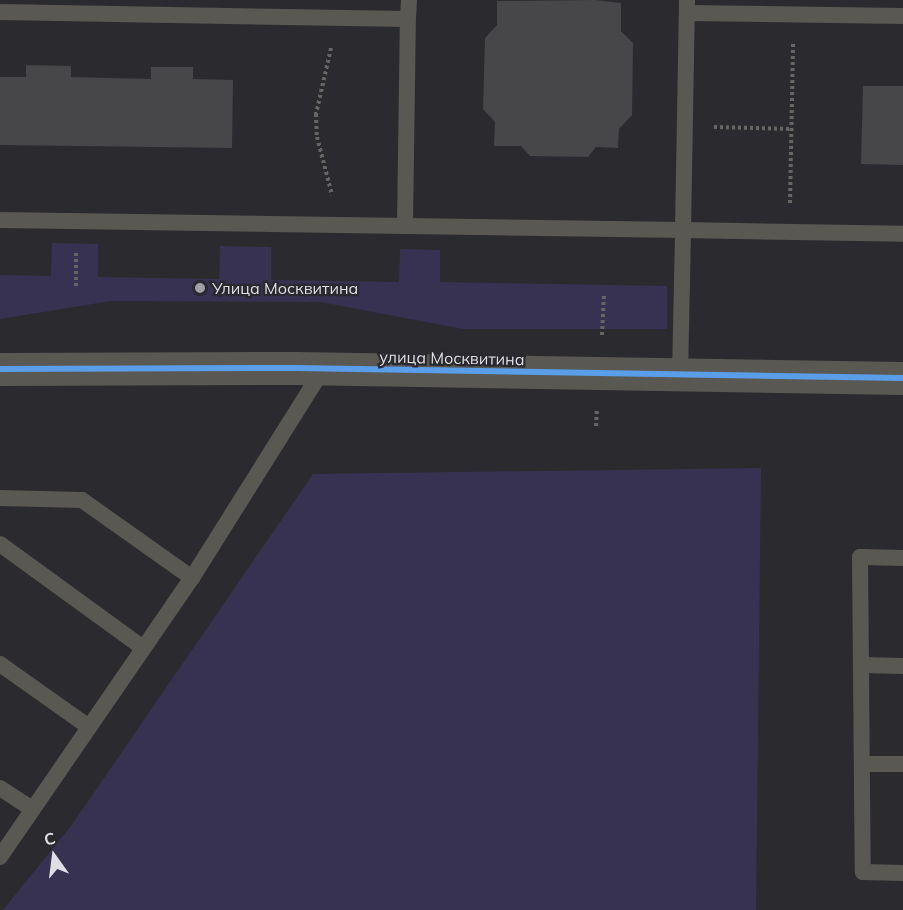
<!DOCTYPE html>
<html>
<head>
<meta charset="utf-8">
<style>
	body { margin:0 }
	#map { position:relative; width:903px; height:910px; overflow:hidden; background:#2b2a2e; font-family:Mulish,sans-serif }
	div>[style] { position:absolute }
	.green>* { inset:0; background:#383252 }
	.building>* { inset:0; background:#474649 }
	.path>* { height:4px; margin-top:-2px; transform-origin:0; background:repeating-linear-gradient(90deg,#666663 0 3px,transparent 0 6px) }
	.service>* { height:16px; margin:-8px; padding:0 8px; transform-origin:8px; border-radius:8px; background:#5a5853 }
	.minor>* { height:33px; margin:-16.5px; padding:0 16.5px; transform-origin:16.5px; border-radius:16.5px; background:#5a5853 }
	.cycleway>* { height:6px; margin:-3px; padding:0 3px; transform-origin:3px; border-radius:3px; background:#5a9eea }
	.dots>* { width:16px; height:16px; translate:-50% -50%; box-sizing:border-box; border:3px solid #2a292f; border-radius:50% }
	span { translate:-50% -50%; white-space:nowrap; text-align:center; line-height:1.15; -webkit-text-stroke:4.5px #2a292f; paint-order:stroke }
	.poi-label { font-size:16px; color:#dfdfe3 }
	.left { translate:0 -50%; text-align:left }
	.street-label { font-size:16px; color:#dfdfe3 }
	.north { position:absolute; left:24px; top:826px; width:60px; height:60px; -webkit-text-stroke:4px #2a292f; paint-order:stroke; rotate:346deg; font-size:16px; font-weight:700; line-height:24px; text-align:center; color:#dfdfe3 }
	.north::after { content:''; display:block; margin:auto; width:21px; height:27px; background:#dfdfe3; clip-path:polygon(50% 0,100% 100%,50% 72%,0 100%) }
</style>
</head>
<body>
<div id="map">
	<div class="green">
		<i style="clip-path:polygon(52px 243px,98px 244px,98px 277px,219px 279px,220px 246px,271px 247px,271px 280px,399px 282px,400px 249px,440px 250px,440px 282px,667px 286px,667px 329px,463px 329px,321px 302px,111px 301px,0 319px,0 275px,51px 276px)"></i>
		<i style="clip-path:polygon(761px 468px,756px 910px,3px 910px,71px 826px,313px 474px)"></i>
	</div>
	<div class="building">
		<i style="clip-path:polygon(595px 0,621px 3px,621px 31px,633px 43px,632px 115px,619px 129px,618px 148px,596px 147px,588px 157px,530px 156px,521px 146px,494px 146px,495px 122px,483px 109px,485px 38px,497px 25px,497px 1px)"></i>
		<i style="clip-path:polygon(26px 65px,71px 66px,71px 77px,151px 79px,151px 67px,193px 67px,193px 79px,233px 80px,232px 148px,0 145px,0 77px,26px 77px)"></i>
		<i style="clip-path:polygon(863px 86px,903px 86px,903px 165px,861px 164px)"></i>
	</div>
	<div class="path">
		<i style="left:331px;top:48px;width:68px;rotate:102.8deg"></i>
		<i style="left:316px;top:114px;width:23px;rotate:88deg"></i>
		<i style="left:317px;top:137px;width:60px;rotate:75.5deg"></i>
		<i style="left:714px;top:127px;width:78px;rotate:1.5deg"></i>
		<i style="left:790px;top:203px;width:161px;rotate:-88.9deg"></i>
		<i style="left:76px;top:286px;width:35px;rotate:-90deg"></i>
		<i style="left:602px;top:335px;width:41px;rotate:-87.2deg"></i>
		<i style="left:596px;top:426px;width:17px;rotate:-87deg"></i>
	</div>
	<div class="service">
		<i style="left:0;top:12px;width:408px;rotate:1deg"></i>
		<i style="left:408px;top:19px;width:19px;rotate:-87deg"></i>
		<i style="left:687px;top:13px;width:216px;rotate:0.8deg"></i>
		<i style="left:0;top:220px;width:683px;rotate:0.84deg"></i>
		<i style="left:683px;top:230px;width:230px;rotate:-89deg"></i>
		<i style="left:405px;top:226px;width:207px;rotate:-89.2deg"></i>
		<i style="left:680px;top:376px;width:146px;rotate:-88.8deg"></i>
		<i style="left:683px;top:230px;width:220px;rotate:1deg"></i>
		<i style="left:0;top:498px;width:82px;rotate:1.4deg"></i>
		<i style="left:82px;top:500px;width:135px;rotate:35.3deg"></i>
		<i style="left:0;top:544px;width:177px;rotate:36deg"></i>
		<i style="left:903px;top:558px;width:43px;rotate:-178.7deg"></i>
		<i style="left:860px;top:557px;width:315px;rotate:89.5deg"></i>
		<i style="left:863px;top:872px;width:40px;rotate:1.4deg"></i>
		<i style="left:0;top:664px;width:109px;rotate:35.3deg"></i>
		<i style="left:861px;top:665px;width:42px;rotate:1.4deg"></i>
		<i style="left:862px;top:764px;width:41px"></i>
		<i style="left:0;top:788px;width:38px;rotate:33deg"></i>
		<i style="left:0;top:857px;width:339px;rotate:-55.5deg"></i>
		<i style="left:192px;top:578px;width:247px;rotate:-57.9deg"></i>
	</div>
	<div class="minor">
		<i style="left:0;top:369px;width:296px;rotate:-0.2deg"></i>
		<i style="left:296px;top:368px;width:607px;rotate:0.94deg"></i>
	</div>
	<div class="cycleway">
		<i style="left:0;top:369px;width:296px;rotate:-0.2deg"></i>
		<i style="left:296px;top:368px;width:607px;rotate:0.94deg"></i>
	</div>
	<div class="dots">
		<i style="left:200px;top:288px;background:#a0a0a4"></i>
	</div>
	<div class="poi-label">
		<span class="left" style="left:212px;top:288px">Улица Москвитина</span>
	</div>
	<div class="street-label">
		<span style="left:452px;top:358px;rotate:1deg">улица Москвитина</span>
	</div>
	<div class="north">С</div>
</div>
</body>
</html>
